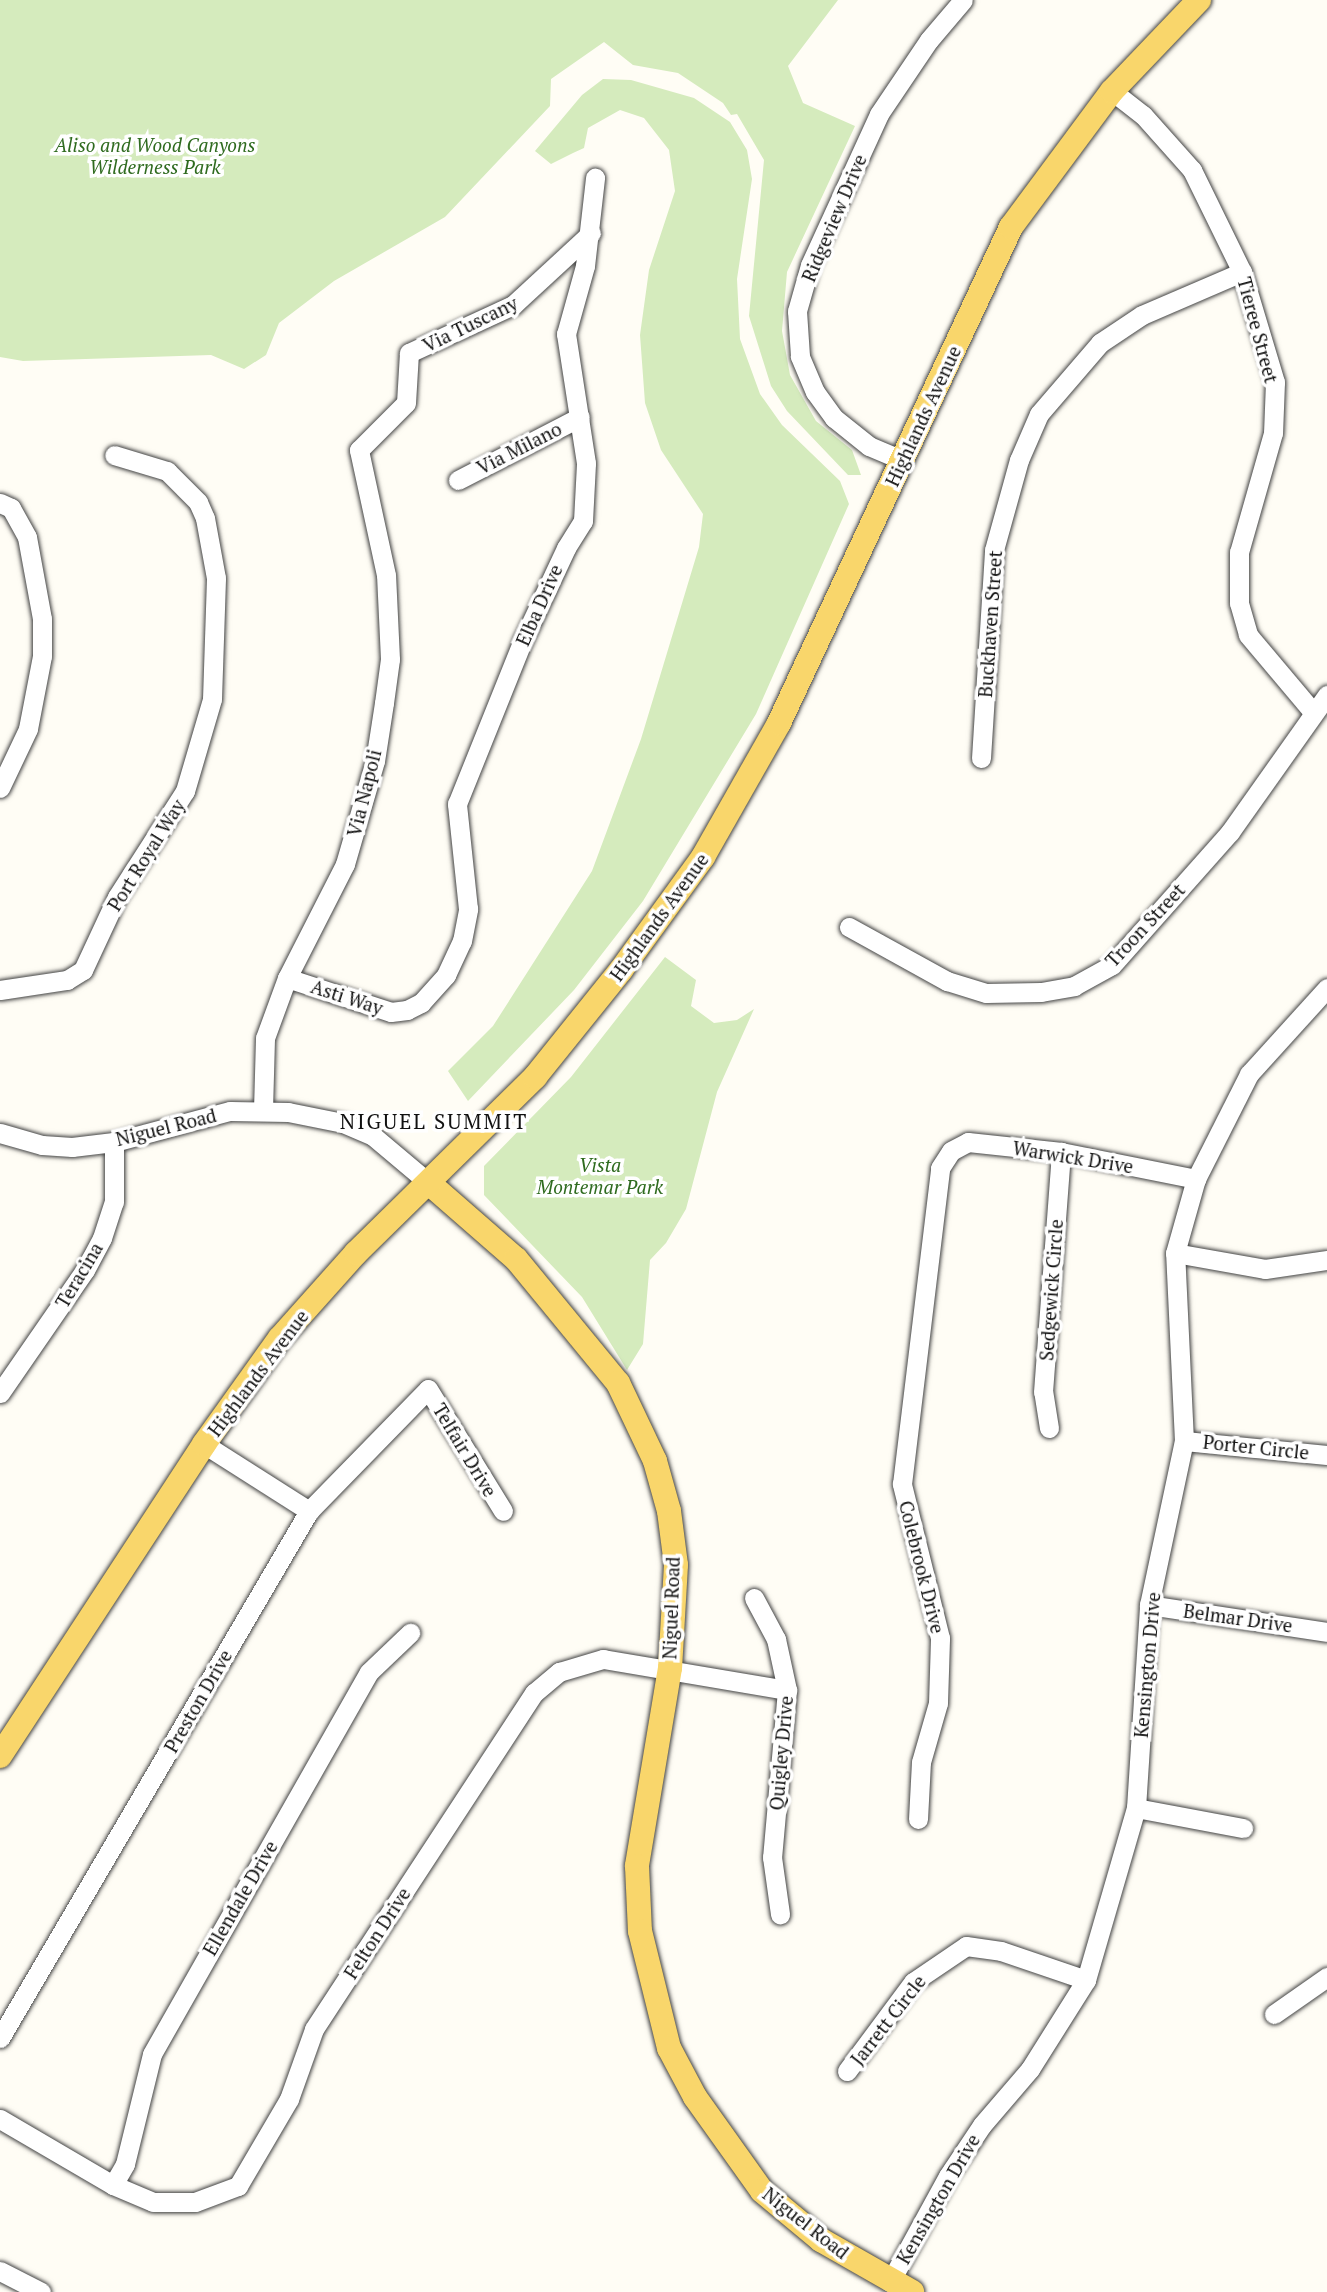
<!DOCTYPE html>
<html>
<head>
<meta charset="utf-8">
<style>
	body { margin:0 }
	#map { position:relative; width:1327px; height:2292px; overflow:hidden; background:#fffdf5; font-family:"PT Serif",serif }
	div>[style] { position:absolute }
	.green>* { inset:0; background:#d5ebbd }
	.roads { filter:drop-shadow(0 0 2px #444) drop-shadow(0 0 2px #444) }
	.minor>* { height:19px; margin:-9.5px; padding:0 9.5px; transform-origin:9.5px; border-radius:9.5px; background:#fff }
	.major>* { height:24px; margin:-12px; padding:0 12px; transform-origin:12px; border-radius:12px; background:#f9d66b }
	span { translate:-50% -50%; white-space:nowrap; text-align:center; line-height:1.15; -webkit-text-stroke:7px #fff; paint-order:stroke }
	.park-label { font-size:19px; color:#2f6b1f; font-style:italic }
	.street-label { font-size:19px; color:#111 }
	.neighbourhood-label { font-size:21px; color:#111; letter-spacing:2px }
</style>
</head>
<body>
<div id="map">
	<div class="green">
		<i style="clip-path:polygon(0 0,838px 0,788px 66px,803px 103px,855px 126px,787px 272px,782px 331px,790px 375px,816px 421px,852px 450px,861px 475px,848px 475px,787px 411px,771px 386px,749px 316px,764px 160px,737px 114px,731px 115px,723px 103px,678px 73px,633px 65px,604px 42px,551px 79px,550px 106px,445px 217px,334px 281px,279px 323px,266px 355px,244px 369px,211px 355px,23px 361px,0 357px)"></i>
		<i style="clip-path:polygon(603px 79px,631px 80px,694px 98px,730px 122px,747px 150px,752px 179px,737px 279px,740px 339px,760px 394px,782px 425px,840px 481px,849px 504px,756px 714px,643px 901px,574px 990px,468px 1101px,448px 1071px,493px 1026px,592px 871px,641px 739px,699px 547px,703px 514px,661px 450px,645px 403px,640px 335px,649px 270px,675px 191px,669px 150px,644px 118px,620px 110px,588px 128px,584px 148px,573px 153px,551px 164px,535px 151px,582px 95px)"></i>
		<i style="clip-path:polygon(665px 957px,696px 980px,691px 1006px,714px 1023px,737px 1020px,754px 1009px,717px 1092px,686px 1209px,666px 1243px,650px 1260px,643px 1344px,627px 1370px,582px 1297px,484px 1195px,484px 1166px,571px 1077px)"></i>
	</div>
	<div class="roads">
		<div class="minor">
			<i style="left:1112px;top:91px;width:39px;rotate:38deg"></i>
			<i style="left:1143px;top:115px;width:74px;rotate:48.3deg"></i>
			<i style="left:1192px;top:170px;width:114px;rotate:63.9deg"></i>
			<i style="left:1242px;top:272px;width:115px;rotate:73.3deg"></i>
			<i style="left:1275px;top:382px;width:51px;rotate:92.2deg"></i>
			<i style="left:1273px;top:433px;width:124px;rotate:105.9deg"></i>
			<i style="left:1239px;top:552px;width:51px;rotate:90deg"></i>
			<i style="left:1239px;top:603px;width:33px;rotate:74deg"></i>
			<i style="left:1248px;top:635px;width:99px;rotate:49.9deg"></i>
			<i style="left:902px;top:460px;width:36px;rotate:-157deg"></i>
			<i style="left:869px;top:446px;width:45px;rotate:-141.3deg"></i>
			<i style="left:834px;top:418px;width:32px;rotate:-126deg"></i>
			<i style="left:815px;top:392px;width:39px;rotate:-113deg"></i>
			<i style="left:800px;top:356px;width:45px;rotate:-93.8deg"></i>
			<i style="left:797px;top:311px;width:48px;rotate:-74.2deg"></i>
			<i style="left:810px;top:265px;width:166px;rotate:-65.4deg"></i>
			<i style="left:879px;top:114px;width:89px;rotate:-56deg"></i>
			<i style="left:929px;top:40px;width:52px;rotate:-49.6deg"></i>
			<i style="left:458px;top:480px;width:137px;rotate:-27.3deg"></i>
			<i style="left:0;top:503px;width:12px;rotate:24deg"></i>
			<i style="left:11px;top:508px;width:33px;rotate:61deg"></i>
			<i style="left:27px;top:537px;width:83px;rotate:79.6deg"></i>
			<i style="left:42px;top:619px;width:37px;rotate:90deg"></i>
			<i style="left:42px;top:656px;width:74px;rotate:100.9deg"></i>
			<i style="left:28px;top:729px;width:65px;rotate:115.4deg"></i>
			<i style="left:981px;top:758px;width:208px;rotate:-86.4deg"></i>
			<i style="left:994px;top:550px;width:93px;rotate:-74.5deg"></i>
			<i style="left:1019px;top:460px;width:50px;rotate:-66.5deg"></i>
			<i style="left:1039px;top:414px;width:94px;rotate:-49.3deg"></i>
			<i style="left:1100px;top:343px;width:50px;rotate:-33.7deg"></i>
			<i style="left:1142px;top:315px;width:109px;rotate:-23.3deg"></i>
			<i style="left:849px;top:927px;width:112px;rotate:28.9deg"></i>
			<i style="left:947px;top:981px;width:41px;rotate:17.1deg"></i>
			<i style="left:986px;top:993px;width:55px;rotate:-1deg"></i>
			<i style="left:1041px;top:992px;width:34px;rotate:-10deg"></i>
			<i style="left:1074px;top:986px;width:43px;rotate:-28.9deg"></i>
			<i style="left:1112px;top:965px;width:178px;rotate:-48.4deg"></i>
			<i style="left:1230px;top:832px;width:168px;rotate:-54.7deg"></i>
			<i style="left:287px;top:978px;width:109px;rotate:18.1deg"></i>
			<i style="left:391px;top:1012px;width:16px;rotate:-7deg"></i>
			<i style="left:407px;top:1010px;width:16px;rotate:-27deg"></i>
			<i style="left:421px;top:1003px;width:38px;rotate:-48deg"></i>
			<i style="left:446px;top:975px;width:38px;rotate:-65deg"></i>
			<i style="left:462px;top:941px;width:33px;rotate:-79deg"></i>
			<i style="left:468px;top:909px;width:106px;rotate:-96deg"></i>
			<i style="left:457px;top:804px;width:177px;rotate:-68.1deg"></i>
			<i style="left:523px;top:640px;width:102px;rotate:-64.9deg"></i>
			<i style="left:566px;top:548px;width:32px;rotate:-58deg"></i>
			<i style="left:583px;top:521px;width:58px;rotate:-87deg"></i>
			<i style="left:586px;top:463px;width:131px;rotate:-98.8deg"></i>
			<i style="left:566px;top:334px;width:71px;rotate:-74.4deg"></i>
			<i style="left:585px;top:266px;width:89px;rotate:-83.5deg"></i>
			<i style="left:0;top:990px;width:68px;rotate:-8.5deg"></i>
			<i style="left:67px;top:980px;width:19px;rotate:-32deg"></i>
			<i style="left:83px;top:970px;width:81px;rotate:-65deg"></i>
			<i style="left:117px;top:897px;width:126px;rotate:-57.3deg"></i>
			<i style="left:185px;top:791px;width:96px;rotate:-73.6deg"></i>
			<i style="left:212px;top:699px;width:121px;rotate:-88.1deg"></i>
			<i style="left:216px;top:578px;width:61px;rotate:-100.4deg"></i>
			<i style="left:205px;top:518px;width:17px;rotate:-114deg"></i>
			<i style="left:198px;top:502px;width:44px;rotate:-135deg"></i>
			<i style="left:167px;top:471px;width:55px;rotate:-163.2deg"></i>
			<i style="left:263px;top:1110px;width:72px;rotate:-88.4deg"></i>
			<i style="left:265px;top:1038px;width:64px;rotate:-69.9deg"></i>
			<i style="left:287px;top:978px;width:128px;rotate:-63deg"></i>
			<i style="left:345px;top:864px;width:107px;rotate:-73.8deg"></i>
			<i style="left:375px;top:761px;width:59px;rotate:-81.2deg"></i>
			<i style="left:384px;top:703px;width:44px;rotate:-82.2deg"></i>
			<i style="left:390px;top:659px;width:84px;rotate:-92.7deg"></i>
			<i style="left:386px;top:575px;width:128px;rotate:-102.2deg"></i>
			<i style="left:359px;top:450px;width:66px;rotate:-45deg"></i>
			<i style="left:406px;top:403px;width:50px;rotate:-86.6deg"></i>
			<i style="left:409px;top:353px;width:115px;rotate:-24.8deg"></i>
			<i style="left:513px;top:305px;width:106px;rotate:-42.7deg"></i>
			<i style="left:0;top:1133px;width:44px;rotate:15.9deg"></i>
			<i style="left:42px;top:1145px;width:30px;rotate:4deg"></i>
			<i style="left:72px;top:1147px;width:42px;rotate:-6.8deg"></i>
			<i style="left:114px;top:1142px;width:120px;rotate:-15deg"></i>
			<i style="left:230px;top:1111px;width:58px;rotate:1deg"></i>
			<i style="left:288px;top:1112px;width:56px;rotate:11.3deg"></i>
			<i style="left:343px;top:1123px;width:33px;rotate:23deg"></i>
			<i style="left:373px;top:1136px;width:75px;rotate:40.1deg"></i>
			<i style="left:1175px;top:1253px;width:91px;rotate:10.1deg"></i>
			<i style="left:1265px;top:1269px;width:63px;rotate:-8.3deg"></i>
			<i style="left:0;top:1393px;width:150px;rotate:-55.4deg"></i>
			<i style="left:85px;top:1270px;width:36px;rotate:-62deg"></i>
			<i style="left:102px;top:1238px;width:38px;rotate:-72deg"></i>
			<i style="left:114px;top:1202px;width:60px;rotate:-90deg"></i>
			<i style="left:1049px;top:1428px;width:36px;rotate:-99deg"></i>
			<i style="left:1043px;top:1392px;width:241px;rotate:-85.7deg"></i>
			<i style="left:1184px;top:1441px;width:144px;rotate:5.6deg"></i>
			<i style="left:204px;top:1444px;width:125px;rotate:32.5deg"></i>
			<i style="left:754px;top:1598px;width:47px;rotate:61.8deg"></i>
			<i style="left:776px;top:1639px;width:52px;rotate:77.8deg"></i>
			<i style="left:787px;top:1690px;width:168px;rotate:95.1deg"></i>
			<i style="left:772px;top:1857px;width:58px;rotate:82deg"></i>
			<i style="left:1149px;top:1605px;width:180px;rotate:8.6deg"></i>
			<i style="left:1136px;top:1808px;width:109px;rotate:10.6deg"></i>
			<i style="left:918px;top:1819px;width:57px;rotate:-87deg"></i>
			<i style="left:921px;top:1762px;width:61px;rotate:-73.9deg"></i>
			<i style="left:938px;top:1703px;width:65px;rotate:-88.2deg"></i>
			<i style="left:940px;top:1638px;width:159px;rotate:-103.9deg"></i>
			<i style="left:902px;top:1484px;width:318px;rotate:-83.1deg"></i>
			<i style="left:940px;top:1168px;width:20px;rotate:-57deg"></i>
			<i style="left:951px;top:1151px;width:19px;rotate:-28deg"></i>
			<i style="left:968px;top:1142px;width:94px;rotate:6.1deg"></i>
			<i style="left:1061px;top:1152px;width:138px;rotate:11.3deg"></i>
			<i style="left:1274px;top:2014px;width:65px;rotate:-34.9deg"></i>
			<i style="left:0;top:2038px;width:611px;rotate:-59.62deg"></i>
			<i style="left:309px;top:1511px;width:170px;rotate:-45.7deg"></i>
			<i style="left:428px;top:1389px;width:143px;rotate:58.4deg"></i>
			<i style="left:847px;top:2071px;width:111px;rotate:-53.4deg"></i>
			<i style="left:913px;top:1982px;width:64px;rotate:-34.2deg"></i>
			<i style="left:966px;top:1946px;width:35px;rotate:8deg"></i>
			<i style="left:1001px;top:1951px;width:90px;rotate:18.8deg"></i>
			<i style="left:0;top:2119px;width:131px;rotate:30.3deg"></i>
			<i style="left:113px;top:2185px;width:43px;rotate:23deg"></i>
			<i style="left:153px;top:2202px;width:42px"></i>
			<i style="left:195px;top:2202px;width:46px;rotate:-20.4deg"></i>
			<i style="left:238px;top:2186px;width:101px;rotate:-59.6deg"></i>
			<i style="left:289px;top:2099px;width:74px;rotate:-70.3deg"></i>
			<i style="left:314px;top:2029px;width:402px;rotate:-56.8deg"></i>
			<i style="left:534px;top:1693px;width:33px;rotate:-40deg"></i>
			<i style="left:559px;top:1672px;width:46px;rotate:-16.5deg"></i>
			<i style="left:603px;top:1659px;width:187px;rotate:9.6deg"></i>
			<i style="left:113px;top:2185px;width:24px;rotate:-60deg"></i>
			<i style="left:125px;top:2164px;width:113px;rotate:-76.2deg"></i>
			<i style="left:152px;top:2054px;width:439px;rotate:-60.4deg"></i>
			<i style="left:369px;top:1672px;width:57px;rotate:-43.6deg"></i>
			<i style="left:0;top:2271px;width:46px;rotate:27.1deg"></i>
			<i style="left:890px;top:2282px;width:121px;rotate:-61.3deg"></i>
			<i style="left:948px;top:2176px;width:61px;rotate:-56.3deg"></i>
			<i style="left:982px;top:2125px;width:74px;rotate:-49.4deg"></i>
			<i style="left:1030px;top:2069px;width:105px;rotate:-57.8deg"></i>
			<i style="left:1086px;top:1980px;width:179px;rotate:-73.8deg"></i>
			<i style="left:1136px;top:1808px;width:203px;rotate:-86.3deg"></i>
			<i style="left:1149px;top:1605px;width:168px;rotate:-78deg"></i>
			<i style="left:1184px;top:1441px;width:188px;rotate:-92.7deg"></i>
			<i style="left:1175px;top:1253px;width:77px;rotate:-74.2deg"></i>
			<i style="left:1196px;top:1179px;width:118px;rotate:-63.2deg"></i>
			<i style="left:1249px;top:1074px;width:116px;rotate:-47.8deg"></i>
		</div>
		<div class="major">
			<i style="left:430px;top:1184px;width:114px;rotate:41.1deg"></i>
			<i style="left:516px;top:1259px;width:161px;rotate:50.6deg"></i>
			<i style="left:618px;top:1383px;width:86px;rotate:64.6deg"></i>
			<i style="left:655px;top:1461px;width:52px;rotate:74.4deg"></i>
			<i style="left:669px;top:1511px;width:54px;rotate:82.6deg"></i>
			<i style="left:676px;top:1565px;width:103px;rotate:93.3deg"></i>
			<i style="left:670px;top:1668px;width:201px;rotate:99.5deg"></i>
			<i style="left:637px;top:1866px;width:65px;rotate:87.4deg"></i>
			<i style="left:640px;top:1931px;width:121px;rotate:76.1deg"></i>
			<i style="left:669px;top:2048px;width:55px;rotate:62deg"></i>
			<i style="left:695px;top:2097px;width:115px;rotate:54.5deg"></i>
			<i style="left:762px;top:2191px;width:77px;rotate:39.7deg"></i>
			<i style="left:821px;top:2240px;width:105px;rotate:29.7deg"></i>
			<i style="left:0;top:1756px;width:373px;rotate:-56.8deg"></i>
			<i style="left:204px;top:1444px;width:130px;rotate:-54.4deg"></i>
			<i style="left:280px;top:1338px;width:114px;rotate:-48.2deg"></i>
			<i style="left:356px;top:1253px;width:251px;rotate:-44.5deg"></i>
			<i style="left:535px;top:1077px;width:137px;rotate:-51.2deg"></i>
			<i style="left:621px;top:970px;width:140px;rotate:-54deg"></i>
			<i style="left:703px;top:857px;width:154px;rotate:-60.4deg"></i>
			<i style="left:779px;top:723px;width:548px;rotate:-64.93deg"></i>
			<i style="left:1011px;top:227px;width:169px;rotate:-53.4deg"></i>
			<i style="left:1112px;top:91px;width:126px;rotate:-46.3deg"></i>
		</div>
	</div>
	<div class="park-label">
		<span style="left:155px;top:156px">Aliso and Wood Canyons<br>Wilderness Park</span>
		<span style="left:600px;top:1176px">Vista<br>Montemar Park</span>
	</div>
	<div class="street-label">
		<span style="left:834px;top:218px;rotate:-67deg">Ridgeview Drive</span>
		<span style="left:470px;top:324px;rotate:-26deg">Via Tuscany</span>
		<span style="left:1258px;top:330px;rotate:75deg">Tieree Street</span>
		<span style="left:923px;top:416px;rotate:-65deg">Highlands Avenue</span>
		<span style="left:519px;top:448px;rotate:-27deg">Via Milano</span>
		<span style="left:539px;top:605px;rotate:-66deg">Elba Drive</span>
		<span style="left:990px;top:624px;rotate:-86deg">Buckhaven Street</span>
		<span style="left:364px;top:793px;rotate:-76deg">Via Napoli</span>
		<span style="left:146px;top:855px;rotate:-58deg">Port Royal Way</span>
		<span style="left:659px;top:917px;rotate:-54deg">Highlands Avenue</span>
		<span style="left:1145px;top:925px;rotate:-47deg">Troon Street</span>
		<span style="left:347px;top:997px;rotate:18deg">Asti Way</span>
		<span style="left:166px;top:1127px;rotate:-14deg">Niguel Road</span>
		<span style="left:1073px;top:1157px;rotate:9deg">Warwick Drive</span>
		<span style="left:79px;top:1275px;rotate:-59deg">Teracina</span>
		<span style="left:1051px;top:1290px;rotate:-86deg">Sedgewick Circle</span>
		<span style="left:258px;top:1373px;rotate:-53deg">Highlands Avenue</span>
		<span style="left:1256px;top:1447px;rotate:6deg">Porter Circle</span>
		<span style="left:465px;top:1450px;rotate:59deg">Telfair Drive</span>
		<span style="left:922px;top:1567px;rotate:76deg">Colebrook Drive</span>
		<span style="left:671px;top:1608px;rotate:-88deg">Niguel Road</span>
		<span style="left:1238px;top:1618px;rotate:8deg">Belmar Drive</span>
		<span style="left:1147px;top:1665px;rotate:-85deg">Kensington Drive</span>
		<span style="left:198px;top:1701px;rotate:-60deg">Preston Drive</span>
		<span style="left:781px;top:1753px;rotate:-85deg">Quigley Drive</span>
		<span style="left:240px;top:1898px;rotate:-60deg">Ellendale Drive</span>
		<span style="left:377px;top:1933px;rotate:-57deg">Felton Drive</span>
		<span style="left:888px;top:2020px;rotate:-52deg">Jarrett Circle</span>
		<span style="left:938px;top:2199px;rotate:-60deg">Kensington Drive</span>
		<span style="left:806px;top:2223px;rotate:38deg">Niguel Road</span>
	</div>
	<div class="neighbourhood-label">
		<span style="left:434px;top:1121px">NIGUEL SUMMIT</span>
	</div>
</div>
</body>
</html>
